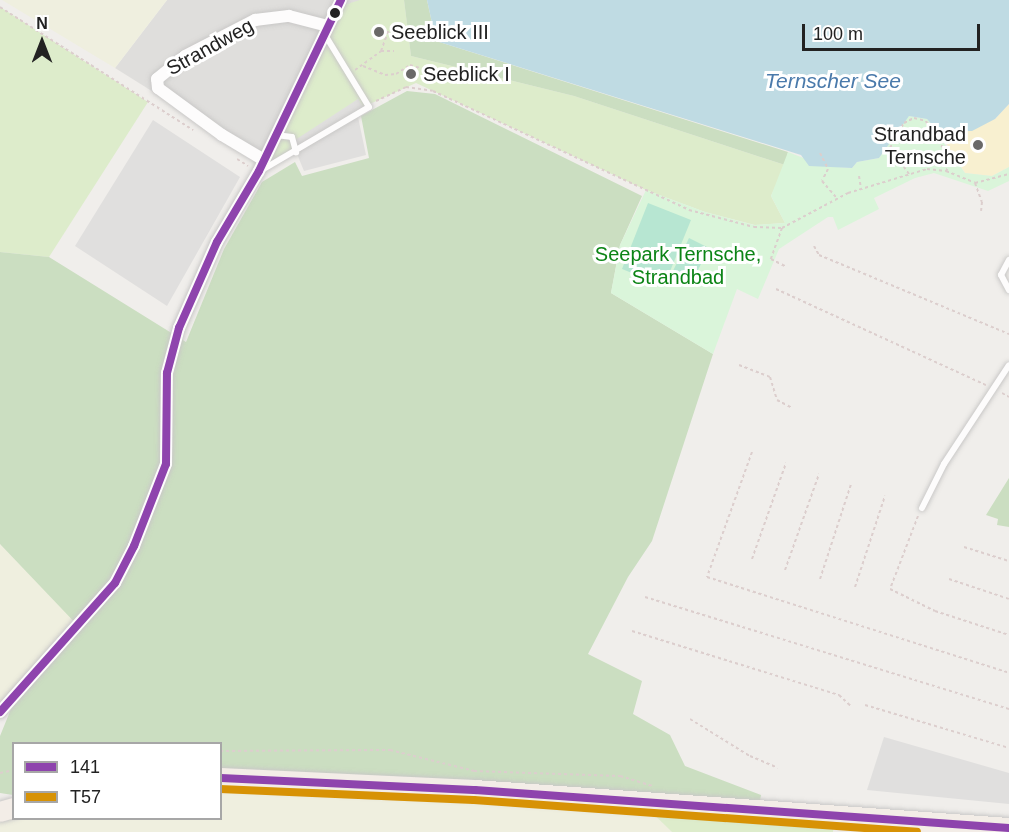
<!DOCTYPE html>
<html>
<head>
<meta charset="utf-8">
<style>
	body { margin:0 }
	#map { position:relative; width:1009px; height:832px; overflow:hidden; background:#f0eeeb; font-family:Arial,sans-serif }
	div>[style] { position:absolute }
	.residential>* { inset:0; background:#dfdedc }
	.farmland>* { inset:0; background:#efefdf }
	.grass>* { inset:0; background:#ddeccb }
	.forest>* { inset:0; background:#cbdec1 }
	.sand>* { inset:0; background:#f8f0d0 }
	.park>* { inset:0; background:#daf5da }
	.pitch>* { inset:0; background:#b7e6d2 }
	.parking>* { inset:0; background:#e0dfde }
	.water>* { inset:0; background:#bfdbe3 }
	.path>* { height:2px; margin-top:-1px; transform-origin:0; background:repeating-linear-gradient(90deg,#dccecd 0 3px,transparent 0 6px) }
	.roads { filter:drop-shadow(0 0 2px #c9c8c7) drop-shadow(0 0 2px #c9c8c7) }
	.lane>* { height:6px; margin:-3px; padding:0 3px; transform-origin:3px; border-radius:3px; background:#fdfcfc }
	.street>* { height:12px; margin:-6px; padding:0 6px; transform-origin:6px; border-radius:6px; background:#fdfcfc }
	.primary>* { height:20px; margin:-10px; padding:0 10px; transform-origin:10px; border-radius:10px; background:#f3ede7 }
	.bus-1>* { height:8px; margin:-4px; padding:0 4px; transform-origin:4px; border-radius:4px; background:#8e44ad }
	.bus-2>* { height:8px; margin:-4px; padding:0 4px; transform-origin:4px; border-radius:4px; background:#d79205 }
	.dots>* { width:16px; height:16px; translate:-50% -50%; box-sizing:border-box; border:3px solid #fff; border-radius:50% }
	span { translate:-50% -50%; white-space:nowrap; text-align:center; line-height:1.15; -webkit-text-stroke:6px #fff; paint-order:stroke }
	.poi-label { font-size:20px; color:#222 }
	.left { translate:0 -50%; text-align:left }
	.right { translate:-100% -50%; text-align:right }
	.street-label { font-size:20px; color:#222 }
	.park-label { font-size:20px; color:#0c8416 }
	.water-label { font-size:21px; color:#4a7aab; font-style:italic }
	.legend { position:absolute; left:12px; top:742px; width:210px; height:78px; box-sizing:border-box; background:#fff; border:2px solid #a7a7a7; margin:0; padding:8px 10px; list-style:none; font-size:18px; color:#222 }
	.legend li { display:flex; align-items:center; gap:12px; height:30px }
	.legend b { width:30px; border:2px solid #a7a7a7 }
	.north { position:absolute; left:12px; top:12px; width:60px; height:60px; -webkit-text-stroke:4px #fff; paint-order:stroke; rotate:0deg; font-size:16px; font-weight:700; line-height:24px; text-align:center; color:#222 }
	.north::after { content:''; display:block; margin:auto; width:21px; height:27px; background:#222; clip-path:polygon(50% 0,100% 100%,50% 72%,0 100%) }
	.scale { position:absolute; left:802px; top:24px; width:178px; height:27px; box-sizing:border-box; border:3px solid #222; border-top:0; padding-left:8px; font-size:18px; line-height:21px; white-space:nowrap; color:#222; -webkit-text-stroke:4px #fff; paint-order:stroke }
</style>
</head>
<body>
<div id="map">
	<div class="residential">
		<i style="clip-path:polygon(167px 0,360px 0,262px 160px,115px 68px)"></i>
	</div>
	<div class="farmland">
		<i style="clip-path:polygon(2px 0,167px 0,115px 68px)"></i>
		<i style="clip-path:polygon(0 544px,73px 619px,0 705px)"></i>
		<i style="clip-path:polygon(221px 778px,642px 803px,672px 832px,0 832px,0 814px,13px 809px,14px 818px,220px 818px)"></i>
	</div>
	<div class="grass">
		<i style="clip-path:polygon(360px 0,404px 0,411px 56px,574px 96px,785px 165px,771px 196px,785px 223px,755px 225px,705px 212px,646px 190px,416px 83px,363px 107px,358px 99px,295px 149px,269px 161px,344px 5px)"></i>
		<i style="clip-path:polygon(0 7px,148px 102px,49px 257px,0 252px)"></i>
		<i style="clip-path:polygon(642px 803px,834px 816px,833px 832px,672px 832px)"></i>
	</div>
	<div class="forest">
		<i style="clip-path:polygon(404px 0,427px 0,436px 41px,788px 152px,785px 165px,574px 96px,411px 56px)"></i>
		<i style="clip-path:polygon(407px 91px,435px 94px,642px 196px,620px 245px,611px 293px,713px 354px,652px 541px,628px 577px,588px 654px,642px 681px,633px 714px,670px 735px,685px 766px,761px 795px,759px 807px,475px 780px,221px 772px,220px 744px,14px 744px,13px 795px,0 793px,0 736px,11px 709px,81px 629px,0 544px,0 252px,49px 257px,186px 342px,224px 249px,262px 182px,295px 162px,302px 176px,369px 158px,361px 116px)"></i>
		<i style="clip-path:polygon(1009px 478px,1009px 527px,997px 525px,998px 519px,986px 515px)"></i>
	</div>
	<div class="sand">
		<i style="clip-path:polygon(1009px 104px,1009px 167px,992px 176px,965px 173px,941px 135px,995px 119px)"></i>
	</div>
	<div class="park">
		<i style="clip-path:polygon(909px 116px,927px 119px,965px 173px,992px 176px,1009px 167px,1009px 181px,988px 191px,934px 173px,915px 178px,874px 198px,879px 209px,838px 230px,833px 217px,828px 217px,779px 249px,758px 299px,737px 289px,713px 354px,611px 293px,620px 245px,646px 190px,705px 212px,754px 225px,785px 223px,771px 196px,788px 152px,824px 166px,852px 168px,857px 162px,879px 158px,904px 119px)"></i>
	</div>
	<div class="pitch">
		<i style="clip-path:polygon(648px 203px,691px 220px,664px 286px,622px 269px)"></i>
		<i style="clip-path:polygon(689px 238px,709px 248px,692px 282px,672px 273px)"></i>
	</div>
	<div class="parking">
		<i style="clip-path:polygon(358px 99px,366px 112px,358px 117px,366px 155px,304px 171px,292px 142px)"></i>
		<i style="clip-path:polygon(153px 120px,240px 177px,167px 306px,75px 246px)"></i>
		<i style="clip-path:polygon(884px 737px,1009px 773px,1009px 804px,867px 790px)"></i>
	</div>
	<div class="water">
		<i style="clip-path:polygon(427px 0,1009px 0,1009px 104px,995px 119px,972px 131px,953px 131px,941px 135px,927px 119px,909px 116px,879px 158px,857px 162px,852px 168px,809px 166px,801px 155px,436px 41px)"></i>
	</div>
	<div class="path">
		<i style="left:0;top:7px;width:229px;rotate:32.5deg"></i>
		<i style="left:381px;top:51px;width:13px"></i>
		<i style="left:363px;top:66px;width:24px;rotate:22deg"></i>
		<i style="left:385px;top:75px;width:11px;rotate:-5deg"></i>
		<i style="left:396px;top:74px;width:17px;rotate:-33deg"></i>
		<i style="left:410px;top:65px;width:10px;rotate:17deg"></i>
		<i style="left:355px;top:70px;width:32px;rotate:-36deg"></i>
		<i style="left:381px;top:51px;width:23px;rotate:-70deg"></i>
		<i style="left:376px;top:101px;width:33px;rotate:-25deg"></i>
		<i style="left:406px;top:87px;width:27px;rotate:8deg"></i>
		<i style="left:433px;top:91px;width:282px;rotate:24.9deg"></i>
		<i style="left:689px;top:210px;width:67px;rotate:14.7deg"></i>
		<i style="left:754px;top:227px;width:28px;rotate:2deg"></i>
		<i style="left:782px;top:228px;width:75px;rotate:-27.9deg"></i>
		<i style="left:848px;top:193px;width:83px;rotate:-16.9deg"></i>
		<i style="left:927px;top:169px;width:19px;rotate:6deg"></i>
		<i style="left:946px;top:171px;width:31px;rotate:22deg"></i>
		<i style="left:975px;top:183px;width:20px;rotate:70deg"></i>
		<i style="left:982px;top:202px;width:9px;rotate:96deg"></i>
		<i style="left:820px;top:153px;width:18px;rotate:63deg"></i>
		<i style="left:828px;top:169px;width:13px;rotate:117deg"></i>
		<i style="left:822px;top:181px;width:23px;rotate:49deg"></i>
		<i style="left:237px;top:159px;width:13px;rotate:32deg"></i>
		<i style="left:909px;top:174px;width:32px;rotate:-126deg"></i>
		<i style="left:890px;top:148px;width:29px;rotate:-61deg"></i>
		<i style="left:904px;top:123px;width:11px;rotate:-27deg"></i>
		<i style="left:914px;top:118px;width:12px;rotate:14deg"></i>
		<i style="left:926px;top:121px;width:17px;rotate:66deg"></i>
		<i style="left:933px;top:137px;width:29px;rotate:46deg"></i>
		<i style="left:953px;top:158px;width:15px;rotate:118deg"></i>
		<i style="left:859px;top:176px;width:12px;rotate:81deg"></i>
		<i style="left:975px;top:183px;width:35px;rotate:-15deg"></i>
		<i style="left:782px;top:228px;width:33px;rotate:110deg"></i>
		<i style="left:771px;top:259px;width:16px;rotate:27deg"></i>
		<i style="left:814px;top:246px;width:10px;rotate:61deg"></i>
		<i style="left:819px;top:255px;width:206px;rotate:22.6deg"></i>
		<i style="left:776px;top:289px;width:231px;rotate:24.6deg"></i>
		<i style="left:739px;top:365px;width:33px;rotate:21deg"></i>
		<i style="left:770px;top:377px;width:24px;rotate:73deg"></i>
		<i style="left:777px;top:400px;width:17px;rotate:28deg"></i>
		<i style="left:1002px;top:393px;width:8px;rotate:30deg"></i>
		<i style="left:752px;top:452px;width:133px;rotate:109.8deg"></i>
		<i style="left:707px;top:577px;width:317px;rotate:17.6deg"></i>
		<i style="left:918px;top:516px;width:78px;rotate:111deg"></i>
		<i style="left:890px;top:589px;width:50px;rotate:26.1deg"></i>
		<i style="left:935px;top:611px;width:78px;rotate:18deg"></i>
		<i style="left:964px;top:547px;width:47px;rotate:17.3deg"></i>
		<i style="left:752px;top:559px;width:102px;rotate:-70.5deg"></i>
		<i style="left:785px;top:570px;width:102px;rotate:-70.5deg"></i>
		<i style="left:820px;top:579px;width:100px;rotate:-71.9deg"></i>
		<i style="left:949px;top:579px;width:63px;rotate:18.4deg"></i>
		<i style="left:855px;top:587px;width:96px;rotate:-71.8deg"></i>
		<i style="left:645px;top:597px;width:381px;rotate:17.1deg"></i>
		<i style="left:632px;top:631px;width:217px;rotate:17.2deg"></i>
		<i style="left:839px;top:695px;width:16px;rotate:43deg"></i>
		<i style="left:865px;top:705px;width:150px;rotate:16.6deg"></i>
		<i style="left:690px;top:719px;width:70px;rotate:31.7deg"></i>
		<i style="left:750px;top:756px;width:30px;rotate:23deg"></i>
		<i style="left:220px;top:751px;width:170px;rotate:-0.3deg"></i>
		<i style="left:390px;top:750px;width:87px;rotate:14deg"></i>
		<i style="left:474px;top:771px;width:146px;rotate:2deg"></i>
		<i style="left:620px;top:776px;width:34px;rotate:17deg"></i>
		<i style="left:0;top:773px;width:14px;rotate:-12deg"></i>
	</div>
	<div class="roads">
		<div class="lane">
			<i style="left:276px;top:135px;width:16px;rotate:7deg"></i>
			<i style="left:292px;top:137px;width:16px;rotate:75deg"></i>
			<i style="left:262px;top:170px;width:124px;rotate:-30.5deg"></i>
			<i style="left:369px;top:107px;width:84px;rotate:-121.4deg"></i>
			<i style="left:1009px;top:260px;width:17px;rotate:118deg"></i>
			<i style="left:1001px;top:275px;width:17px;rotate:62deg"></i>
			<i style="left:922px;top:508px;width:49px;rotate:-63.4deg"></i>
			<i style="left:944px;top:464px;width:118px;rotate:-56.7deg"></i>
		</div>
		<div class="street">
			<i style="left:264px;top:160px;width:49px;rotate:-149.2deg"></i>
			<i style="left:222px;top:135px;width:79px;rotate:-143.7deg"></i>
			<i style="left:158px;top:88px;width:9px;rotate:-96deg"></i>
			<i style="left:157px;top:79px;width:36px;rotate:-39deg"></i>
			<i style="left:185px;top:56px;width:79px;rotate:-27.2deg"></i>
			<i style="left:255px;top:20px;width:34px;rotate:-7deg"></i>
			<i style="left:289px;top:16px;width:40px;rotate:14.4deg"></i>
			<i style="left:0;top:712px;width:173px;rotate:-48.3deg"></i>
			<i style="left:115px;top:583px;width:42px;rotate:-62.8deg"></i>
			<i style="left:134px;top:546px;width:88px;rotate:-68.7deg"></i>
			<i style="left:166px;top:464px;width:91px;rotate:-89.4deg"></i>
			<i style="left:167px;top:373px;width:47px;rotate:-75.1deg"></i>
			<i style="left:179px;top:328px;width:94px;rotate:-66.2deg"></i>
			<i style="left:217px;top:242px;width:82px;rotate:-59.4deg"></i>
			<i style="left:259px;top:171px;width:190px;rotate:-64.4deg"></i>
		</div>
		<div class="primary">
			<i style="left:220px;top:778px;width:255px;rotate:2.7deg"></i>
			<i style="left:475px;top:790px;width:535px;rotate:4.07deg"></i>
			<i style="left:0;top:812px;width:15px;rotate:-16deg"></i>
		</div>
	</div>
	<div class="bus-1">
		<i style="left:0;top:712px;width:173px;rotate:-48.3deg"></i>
		<i style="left:115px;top:583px;width:42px;rotate:-62.8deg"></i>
		<i style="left:134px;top:546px;width:88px;rotate:-68.7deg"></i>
		<i style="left:166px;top:464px;width:91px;rotate:-89.4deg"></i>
		<i style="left:167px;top:373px;width:47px;rotate:-75.1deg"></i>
		<i style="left:179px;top:328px;width:94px;rotate:-66.2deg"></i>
		<i style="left:217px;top:242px;width:82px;rotate:-59.4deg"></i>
		<i style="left:259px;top:171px;width:190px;rotate:-64.4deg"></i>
		<i style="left:220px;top:778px;width:255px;rotate:2.7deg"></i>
		<i style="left:475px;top:790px;width:535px;rotate:4.07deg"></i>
	</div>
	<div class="bus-2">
		<i style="left:220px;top:789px;width:254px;rotate:2.5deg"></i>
		<i style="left:474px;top:800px;width:444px;rotate:4.1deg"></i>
	</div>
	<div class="dots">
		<i style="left:335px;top:13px;background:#222"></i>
		<i style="left:379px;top:32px;background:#6a6968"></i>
		<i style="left:411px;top:74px;background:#6a6968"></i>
		<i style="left:978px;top:145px;background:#6a6968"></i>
	</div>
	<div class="poi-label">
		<span class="left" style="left:391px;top:32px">Seeblick III</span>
		<span class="left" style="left:423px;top:74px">Seeblick I</span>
		<span class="right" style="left:966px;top:146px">Strandbad<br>Ternsche</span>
	</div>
	<div class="street-label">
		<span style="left:210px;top:47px;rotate:-29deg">Strandweg</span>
	</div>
	<div class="park-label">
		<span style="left:678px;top:266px">Seepark Ternsche,<br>Strandbad</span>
	</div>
	<div class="water-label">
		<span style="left:833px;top:81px">Ternscher See</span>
	</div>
	<ul class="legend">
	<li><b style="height:8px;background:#8e44ad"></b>141</li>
	<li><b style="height:8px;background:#d79205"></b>T57</li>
	</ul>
	<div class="north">N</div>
	<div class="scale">100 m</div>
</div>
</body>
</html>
